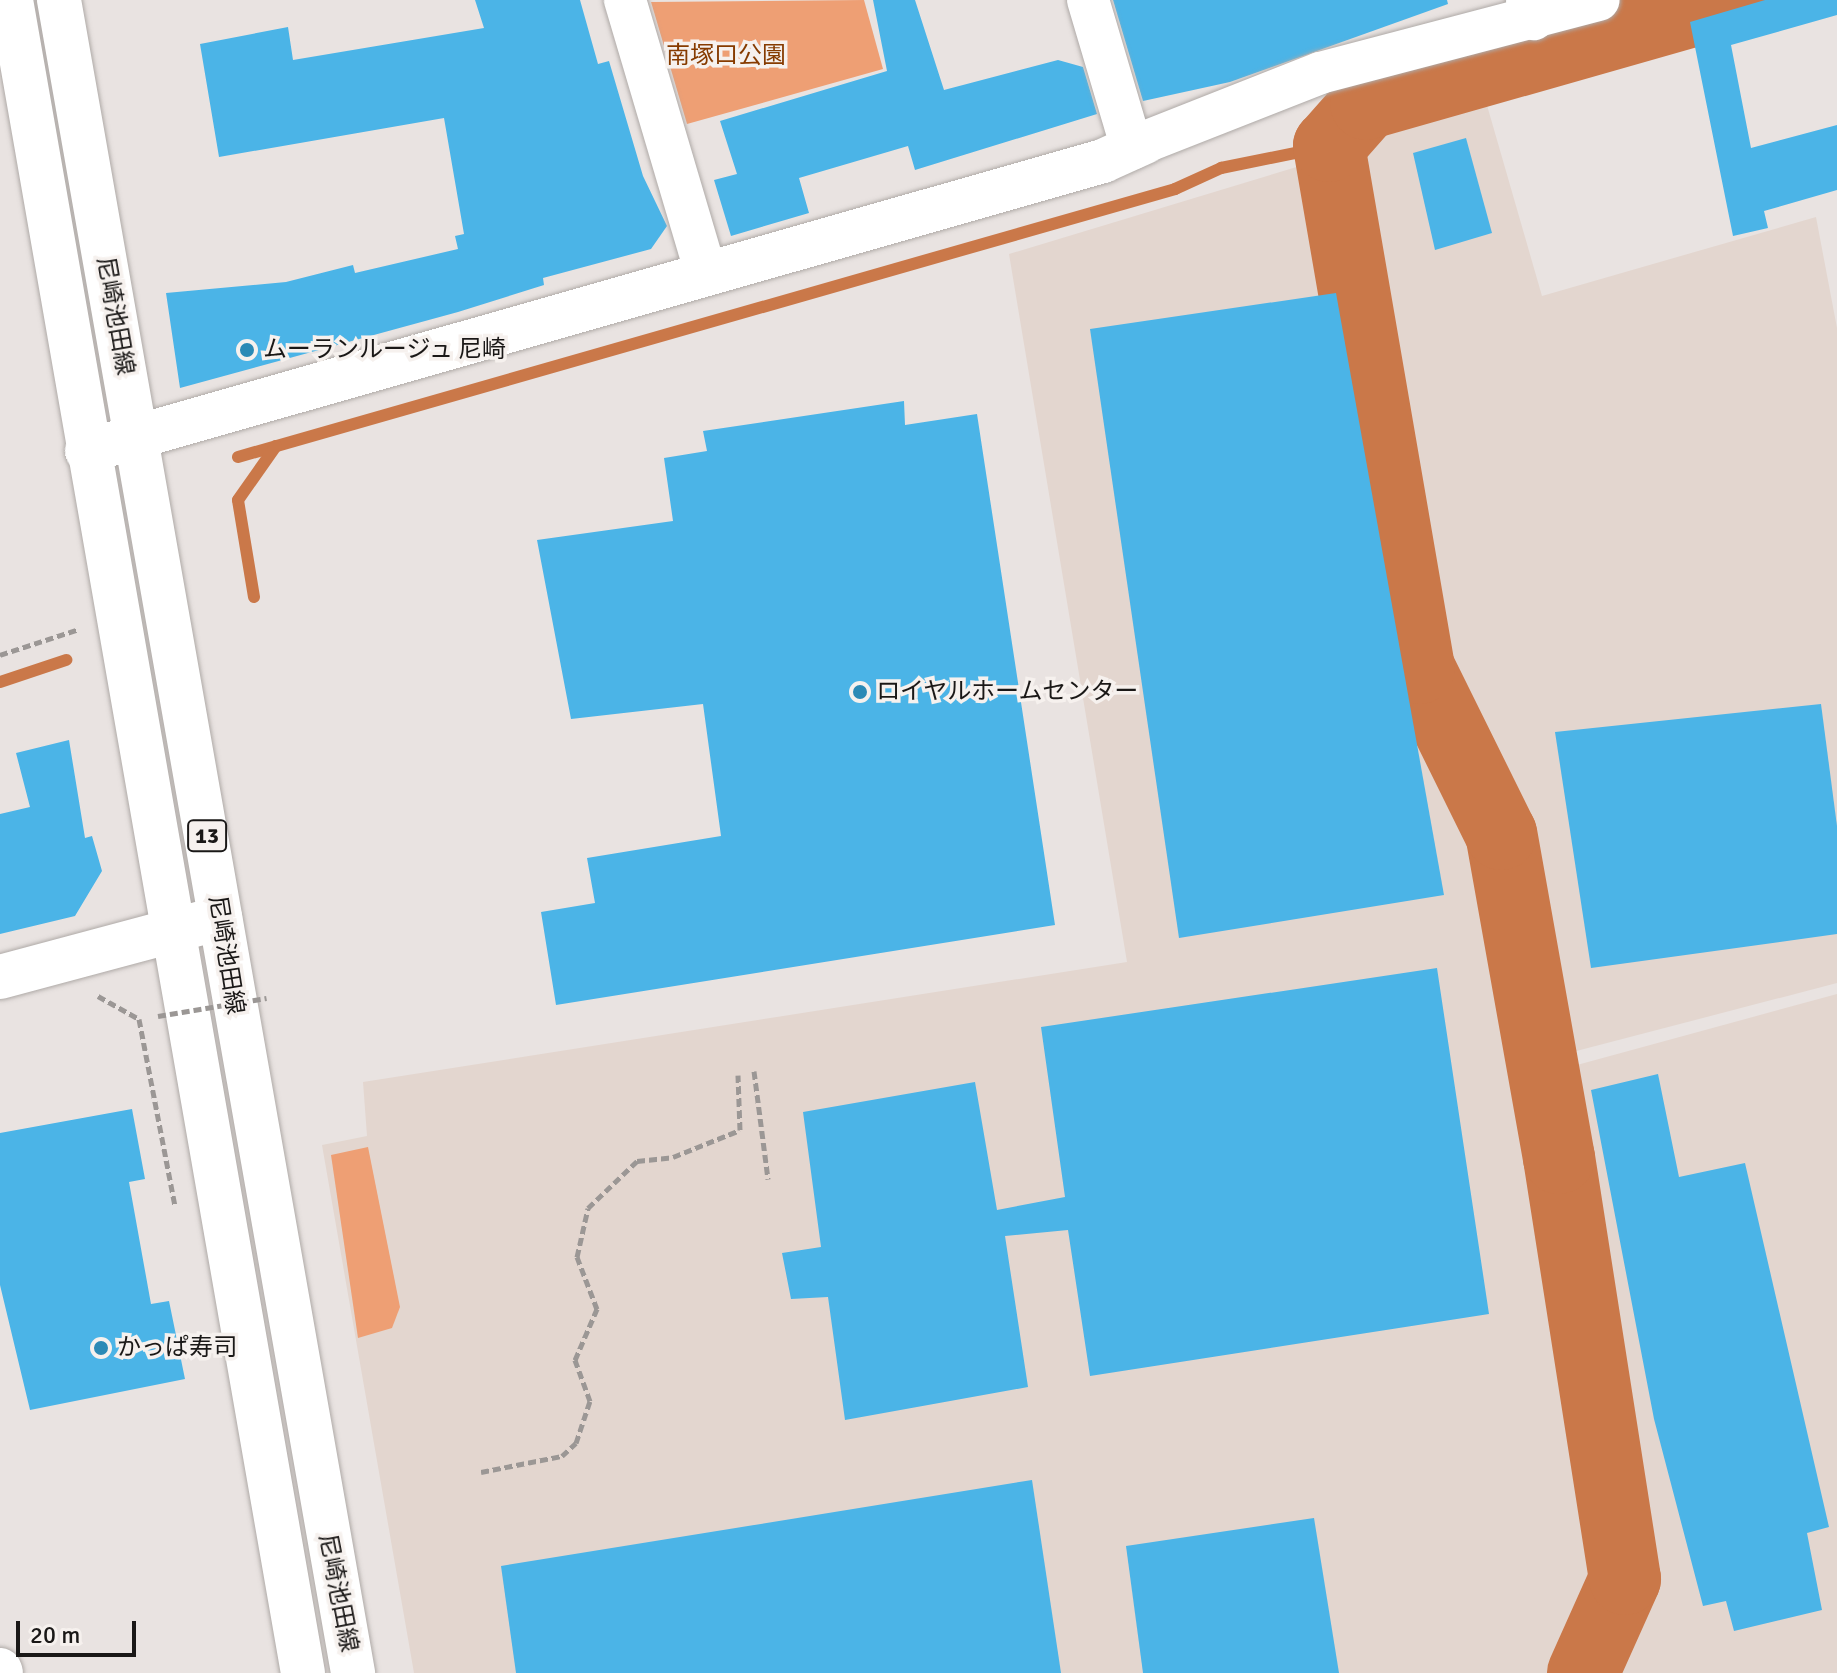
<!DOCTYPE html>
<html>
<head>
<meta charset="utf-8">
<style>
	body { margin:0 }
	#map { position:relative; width:1837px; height:1673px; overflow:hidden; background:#e9e3e1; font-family:Signika,"Noto Sans JP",sans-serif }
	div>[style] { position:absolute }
	.built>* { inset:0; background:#e3d6cf }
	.green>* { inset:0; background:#ee9f74 }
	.stream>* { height:12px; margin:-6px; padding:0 6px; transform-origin:6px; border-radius:6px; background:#ca7849 }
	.river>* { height:72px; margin:-36px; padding:0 36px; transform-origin:36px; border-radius:36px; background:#ca7849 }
	.building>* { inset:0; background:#4bb4e7 }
	.path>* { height:5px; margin-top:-2.5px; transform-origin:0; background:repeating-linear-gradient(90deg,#9b9795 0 8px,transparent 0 12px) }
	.roads { filter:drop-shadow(0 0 2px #afaaa7) drop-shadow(0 0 2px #afaaa7) }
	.minor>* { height:42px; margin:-21px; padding:0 21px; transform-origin:21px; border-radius:21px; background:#fff }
	.tertiary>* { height:44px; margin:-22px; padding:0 22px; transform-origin:22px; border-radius:22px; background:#fff }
	.primary>* { height:44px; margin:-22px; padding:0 22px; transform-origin:22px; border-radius:22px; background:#fff }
	.motorway>* { height:44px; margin:-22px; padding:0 22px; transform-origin:22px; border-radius:22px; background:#fff }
	.path-bridge>* { height:5px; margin-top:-2.5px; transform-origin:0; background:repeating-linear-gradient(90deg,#9b9795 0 8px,transparent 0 12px) }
	.dots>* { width:22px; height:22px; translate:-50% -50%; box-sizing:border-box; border:4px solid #f6f1ee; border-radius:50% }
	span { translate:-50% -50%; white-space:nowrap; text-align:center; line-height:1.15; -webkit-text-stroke:7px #f6f1ee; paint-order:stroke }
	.shield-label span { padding:2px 6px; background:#f6f1ee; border:2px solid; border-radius:6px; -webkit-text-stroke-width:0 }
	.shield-label { font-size:22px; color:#1a1817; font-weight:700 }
	.park-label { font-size:24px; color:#863b00 }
	.street-label { font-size:24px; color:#1a1817 }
	.poi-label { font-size:24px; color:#1a1817 }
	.left { translate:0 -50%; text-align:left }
	.scale { position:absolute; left:16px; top:1621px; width:120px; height:36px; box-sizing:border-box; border:4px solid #1a1817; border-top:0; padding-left:10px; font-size:24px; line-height:28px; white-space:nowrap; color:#1a1817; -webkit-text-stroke:6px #f6f1ee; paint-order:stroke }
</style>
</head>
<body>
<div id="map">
	<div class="built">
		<i style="clip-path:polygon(1480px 81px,1542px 296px,1816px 217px,1837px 328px,1837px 983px,1538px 1061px,1618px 1586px,1577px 1673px,414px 1673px,322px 1145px,367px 1136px,363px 1082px,1127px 962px,1009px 254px,1353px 150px,1373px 109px)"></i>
		<i style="clip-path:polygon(1837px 994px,1837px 1673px,1594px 1673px,1628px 1612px,1630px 1551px,1555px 1071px)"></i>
	</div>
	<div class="green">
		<i style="clip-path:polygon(864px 0,883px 69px,687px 124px,651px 2px)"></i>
		<i style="clip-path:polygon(368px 1147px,400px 1307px,392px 1328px,358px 1338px,331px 1155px)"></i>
	</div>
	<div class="stream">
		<i style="left:238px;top:457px;width:975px;rotate:-15.96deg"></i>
		<i style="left:1175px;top:189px;width:51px;rotate:-24.5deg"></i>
		<i style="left:1221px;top:168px;width:110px;rotate:-11.5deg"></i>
		<i style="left:254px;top:597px;width:98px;rotate:-99.4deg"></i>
		<i style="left:238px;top:500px;width:66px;rotate:-54.9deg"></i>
		<i style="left:0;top:682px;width:70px;rotate:-18.4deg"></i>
	</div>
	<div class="river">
		<i style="left:1583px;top:1673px;width:103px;rotate:-65.9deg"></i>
		<i style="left:1625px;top:1579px;width:426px;rotate:-98.9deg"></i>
		<i style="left:1559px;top:1158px;width:329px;rotate:-100.1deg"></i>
		<i style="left:1501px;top:834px;width:185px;rotate:-116.3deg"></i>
		<i style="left:1419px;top:668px;width:530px;rotate:-99.78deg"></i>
		<i style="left:1329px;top:146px;width:56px;rotate:-48.6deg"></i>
		<i style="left:1366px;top:104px;width:380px;rotate:-15.9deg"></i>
	</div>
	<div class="building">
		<i style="clip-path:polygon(475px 0,580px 0,598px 64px,609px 61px,643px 176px,667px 226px,651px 249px,543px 278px,544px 285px,458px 312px,180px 388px,166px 293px,286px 282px,353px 265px,355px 273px,458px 249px,455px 236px,464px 234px,444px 118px,219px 157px,200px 44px,288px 27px,293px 60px,484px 28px)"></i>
		<i style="clip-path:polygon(873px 0,915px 0,944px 90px,1058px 60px,1083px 67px,1097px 114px,915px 170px,908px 146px,799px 178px,809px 213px,731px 236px,714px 180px,737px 174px,720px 121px,887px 71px)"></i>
		<i style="clip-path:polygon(1113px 0,1447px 0,1448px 4px,1230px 82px,1143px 101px)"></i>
		<i style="clip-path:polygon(1765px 0,1837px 0,1837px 15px,1731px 45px,1751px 148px,1837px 125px,1837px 190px,1764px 211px,1768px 228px,1733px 236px,1690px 22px)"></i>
		<i style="clip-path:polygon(1466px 138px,1492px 233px,1435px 250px,1413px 153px)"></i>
		<i style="clip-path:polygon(1336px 293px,1444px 895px,1179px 938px,1090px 329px)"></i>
		<i style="clip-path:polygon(904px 401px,905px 425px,977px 414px,1055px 925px,556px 1005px,541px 912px,595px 903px,587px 858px,721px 836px,703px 704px,571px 719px,537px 540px,673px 521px,664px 458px,707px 451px,703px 431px)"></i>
		<i style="clip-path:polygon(1821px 704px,1837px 826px,1837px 934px,1591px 968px,1555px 732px)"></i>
		<i style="clip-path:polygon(69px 740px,85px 838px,92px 836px,102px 871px,75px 916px,0 934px,0 814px,30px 807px,16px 753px)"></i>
		<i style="clip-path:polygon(1437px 968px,1489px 1314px,1090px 1376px,1068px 1230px,1005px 1236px,1028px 1387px,845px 1420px,828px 1297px,791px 1299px,782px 1253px,821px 1247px,803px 1112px,975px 1082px,997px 1210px,1065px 1197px,1041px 1027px)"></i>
		<i style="clip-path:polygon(1658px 1074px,1679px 1177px,1745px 1163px,1829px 1527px,1807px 1533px,1822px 1610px,1734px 1631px,1726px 1601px,1703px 1606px,1654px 1419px,1591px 1090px)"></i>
		<i style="clip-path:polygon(132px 1109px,145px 1179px,129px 1182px,151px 1304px,169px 1301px,185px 1379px,30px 1410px,0 1285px,0 1133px)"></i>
		<i style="clip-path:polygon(1032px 1480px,1061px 1673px,516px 1673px,501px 1566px)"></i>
		<i style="clip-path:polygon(1314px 1518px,1339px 1673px,1143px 1673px,1126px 1546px)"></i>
	</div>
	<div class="path">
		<i style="left:0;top:655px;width:83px;rotate:-18.2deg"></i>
		<i style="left:98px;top:996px;width:47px;rotate:29.3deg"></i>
		<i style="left:139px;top:1019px;width:190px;rotate:79.1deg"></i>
		<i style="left:754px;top:1071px;width:109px;rotate:82.6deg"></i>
		<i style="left:481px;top:1472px;width:83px;rotate:-11.2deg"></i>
		<i style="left:562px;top:1456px;width:19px;rotate:-43deg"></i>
		<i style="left:576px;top:1443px;width:44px;rotate:-71.6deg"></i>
		<i style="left:590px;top:1401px;width:44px;rotate:-110.1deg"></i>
		<i style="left:575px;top:1360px;width:56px;rotate:-66.7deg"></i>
		<i style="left:597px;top:1309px;width:56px;rotate:-111deg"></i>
		<i style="left:577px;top:1257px;width:50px;rotate:-77.3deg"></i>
		<i style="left:588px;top:1208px;width:68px;rotate:-43.8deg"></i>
		<i style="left:637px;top:1161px;width:36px;rotate:-6deg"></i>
		<i style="left:673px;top:1157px;width:72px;rotate:-21.9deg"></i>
		<i style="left:740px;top:1130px;width:55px;rotate:-92.1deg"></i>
	</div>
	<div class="roads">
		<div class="minor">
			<i style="left:625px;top:0;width:286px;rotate:73.5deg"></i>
			<i style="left:1088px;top:0;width:155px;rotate:73.5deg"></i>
			<i style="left:1145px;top:142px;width:188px;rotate:-21.5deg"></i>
			<i style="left:1320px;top:73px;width:288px;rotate:-14.7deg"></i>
		</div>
		<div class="tertiary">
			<i style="left:1528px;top:0;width:19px;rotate:74deg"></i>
			<i style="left:87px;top:451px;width:1057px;rotate:-15.93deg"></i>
			<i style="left:1103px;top:161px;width:46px;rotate:-24.3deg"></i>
			<i style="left:0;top:977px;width:228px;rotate:-15deg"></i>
		</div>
		<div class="primary">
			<i style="left:11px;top:0;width:1698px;rotate:80.1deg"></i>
			<i style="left:59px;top:0;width:1699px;rotate:80.03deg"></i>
		</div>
		<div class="motorway">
			<i style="left:0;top:1670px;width:3px;rotate:72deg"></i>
		</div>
	</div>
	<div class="path-bridge">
		<i style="left:158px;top:1016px;width:110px;rotate:-9.4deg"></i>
	</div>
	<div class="dots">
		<i style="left:247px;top:350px;background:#2b8ab6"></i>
		<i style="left:860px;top:692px;background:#2b8ab6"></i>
		<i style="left:101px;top:1348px;background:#2b8ab6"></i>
	</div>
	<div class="shield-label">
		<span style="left:207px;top:836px">13</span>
	</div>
	<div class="park-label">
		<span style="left:726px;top:56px">南塚口公園</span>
	</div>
	<div class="street-label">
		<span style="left:115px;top:316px;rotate:80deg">尼崎池田線</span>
		<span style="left:226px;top:955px;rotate:81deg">尼崎池田線</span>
		<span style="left:338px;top:1593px;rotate:79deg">尼崎池田線</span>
	</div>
	<div class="poi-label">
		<span class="left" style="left:263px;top:350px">ムーランルージュ 尼崎</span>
		<span class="left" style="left:876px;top:692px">ロイヤルホームセンター</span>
		<span class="left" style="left:117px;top:1348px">かっぱ寿司</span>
	</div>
	<div class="scale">20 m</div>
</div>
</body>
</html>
